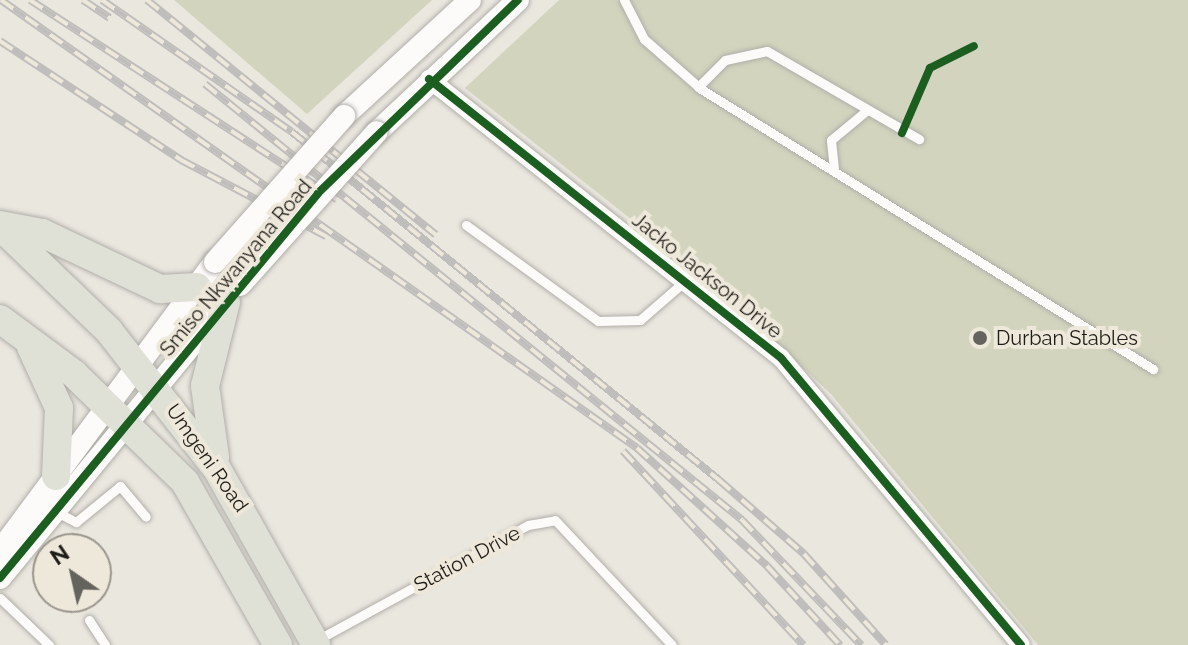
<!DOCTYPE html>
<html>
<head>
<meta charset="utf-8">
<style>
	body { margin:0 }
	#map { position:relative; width:1188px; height:645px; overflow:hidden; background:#eae7df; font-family:Raleway,sans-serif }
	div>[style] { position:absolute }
	.green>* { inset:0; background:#d2d4bd }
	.roads { filter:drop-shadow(0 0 2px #b1aea9) drop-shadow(0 0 2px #b1aea9) }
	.service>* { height:9px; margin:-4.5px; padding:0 4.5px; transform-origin:4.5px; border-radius:4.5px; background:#fcfbfa }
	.minor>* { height:18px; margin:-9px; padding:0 9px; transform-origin:9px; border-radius:9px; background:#fcfbfa }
	.tertiary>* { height:22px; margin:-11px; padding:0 11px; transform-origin:11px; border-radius:11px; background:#fcfbfa }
	.primary>* { height:28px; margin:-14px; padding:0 14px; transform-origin:14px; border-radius:14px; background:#dfe0d6 }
	.rail>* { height:8px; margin-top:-4px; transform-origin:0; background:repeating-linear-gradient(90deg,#eee8db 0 15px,#c0bebc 0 30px); box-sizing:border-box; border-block:2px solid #c0bebc }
	.bridges { filter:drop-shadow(0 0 2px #b1aea9) drop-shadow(0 0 2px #b1aea9) }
	.tertiary-bridge>* { height:22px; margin:-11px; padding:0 11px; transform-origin:11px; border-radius:11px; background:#fcfbfa }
	.cycleway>* { height:8px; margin:-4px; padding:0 4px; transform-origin:4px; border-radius:4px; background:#1b5e20 }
	.dots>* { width:22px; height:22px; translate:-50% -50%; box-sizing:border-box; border:4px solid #eee8db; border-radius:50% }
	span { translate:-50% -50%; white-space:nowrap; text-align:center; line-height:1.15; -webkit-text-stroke:8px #eee8db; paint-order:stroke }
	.street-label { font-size:20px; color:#1e1c17 }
	.poi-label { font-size:20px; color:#1e1c17 }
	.left { translate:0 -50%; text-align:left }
	.north { position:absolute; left:32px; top:533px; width:80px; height:80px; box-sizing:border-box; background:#eee8db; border:2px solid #9b968d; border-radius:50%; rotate:326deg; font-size:22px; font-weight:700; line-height:32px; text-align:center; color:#1e1c17 }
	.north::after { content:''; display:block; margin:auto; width:28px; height:36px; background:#65635d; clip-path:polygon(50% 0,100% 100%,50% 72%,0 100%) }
</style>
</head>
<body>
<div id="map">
	<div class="green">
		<i style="clip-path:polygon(174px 0,432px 0,307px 114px)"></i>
		<i style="clip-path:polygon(559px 0,1188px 0,1188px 645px,1038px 645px,831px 394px,712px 283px,465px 88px)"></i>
	</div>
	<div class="roads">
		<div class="service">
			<i style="left:624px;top:0;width:44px;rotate:62.9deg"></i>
			<i style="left:644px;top:39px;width:76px;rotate:41.3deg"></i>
			<i style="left:701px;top:89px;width:532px;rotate:31.78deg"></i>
			<i style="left:698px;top:87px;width:38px;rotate:-45deg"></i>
			<i style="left:725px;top:60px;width:43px;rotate:-12.1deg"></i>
			<i style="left:767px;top:51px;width:176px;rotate:30.1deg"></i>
			<i style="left:834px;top:169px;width:29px;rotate:-96deg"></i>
			<i style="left:831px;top:140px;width:45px;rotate:-39.6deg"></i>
			<i style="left:466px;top:225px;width:163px;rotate:36deg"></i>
			<i style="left:598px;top:321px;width:42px;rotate:-1.4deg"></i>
			<i style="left:640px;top:320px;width:61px;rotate:-41deg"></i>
			<i style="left:55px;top:511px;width:24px;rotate:28deg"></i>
			<i style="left:76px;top:522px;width:57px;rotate:-39.3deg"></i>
			<i style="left:120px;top:486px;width:40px;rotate:50deg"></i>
			<i style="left:0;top:598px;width:68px;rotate:43.8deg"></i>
			<i style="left:89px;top:620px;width:30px;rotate:57deg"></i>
			<i style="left:317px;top:640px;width:240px;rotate:-28.6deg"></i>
			<i style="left:528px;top:525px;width:27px;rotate:-10deg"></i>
			<i style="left:555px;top:520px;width:171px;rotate:46.9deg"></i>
		</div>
		<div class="minor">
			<i style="left:429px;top:79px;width:449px;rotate:38.4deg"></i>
			<i style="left:781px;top:358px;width:374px;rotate:50.1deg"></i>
		</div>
		<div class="tertiary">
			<i style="left:344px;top:116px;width:171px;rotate:-42.6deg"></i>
			<i style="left:377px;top:132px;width:193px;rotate:-43.1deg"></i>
			<i style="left:0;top:551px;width:360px;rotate:-53.4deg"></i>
			<i style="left:0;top:578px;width:353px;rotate:-50.6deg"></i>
		</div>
		<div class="primary">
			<i style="left:0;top:225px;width:43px;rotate:10.8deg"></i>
			<i style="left:42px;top:233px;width:131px;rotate:25.4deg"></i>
			<i style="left:160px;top:289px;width:37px;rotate:-3deg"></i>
			<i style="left:0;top:226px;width:151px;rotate:43.9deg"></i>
			<i style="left:109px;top:331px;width:175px;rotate:52deg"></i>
			<i style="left:217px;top:469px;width:202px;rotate:60.6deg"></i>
			<i style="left:0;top:319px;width:92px;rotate:36.6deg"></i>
			<i style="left:74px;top:374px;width:155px;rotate:44.2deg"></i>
			<i style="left:185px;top:482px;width:188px;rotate:60.3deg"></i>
			<i style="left:31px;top:347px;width:67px;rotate:65.3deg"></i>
			<i style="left:59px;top:408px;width:68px;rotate:92.5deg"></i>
			<i style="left:215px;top:457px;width:72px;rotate:-98deg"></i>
			<i style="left:205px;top:386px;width:87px;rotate:-76deg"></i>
		</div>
	</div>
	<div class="rail">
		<i style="left:1px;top:0;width:778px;rotate:35.16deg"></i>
		<i style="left:637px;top:448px;width:176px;rotate:42.2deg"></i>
		<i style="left:767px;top:566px;width:108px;rotate:47.3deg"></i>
		<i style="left:30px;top:0;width:366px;rotate:33deg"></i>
		<i style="left:83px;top:0;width:32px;rotate:34deg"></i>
		<i style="left:102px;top:0;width:231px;rotate:34.8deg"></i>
		<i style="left:292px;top:132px;width:551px;rotate:39.18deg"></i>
		<i style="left:719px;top:480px;width:113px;rotate:41deg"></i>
		<i style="left:804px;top:554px;width:122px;rotate:48deg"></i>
		<i style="left:147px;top:0;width:372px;rotate:39.1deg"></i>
		<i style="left:0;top:41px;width:217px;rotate:33.3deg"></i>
		<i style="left:181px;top:160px;width:164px;rotate:27.7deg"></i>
		<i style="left:205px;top:84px;width:692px;rotate:39.07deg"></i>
		<i style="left:742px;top:520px;width:173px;rotate:46.4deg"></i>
		<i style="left:623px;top:451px;width:265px;rotate:47.1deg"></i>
	</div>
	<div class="bridges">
		<div class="tertiary-bridge">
			<i style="left:215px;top:262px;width:195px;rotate:-48.5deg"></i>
			<i style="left:240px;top:285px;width:205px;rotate:-48.2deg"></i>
		</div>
	</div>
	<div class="cycleway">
		<i style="left:429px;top:79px;width:449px;rotate:38.4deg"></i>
		<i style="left:781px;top:358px;width:374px;rotate:50.1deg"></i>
		<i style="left:902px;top:133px;width:71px;rotate:-66.7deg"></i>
		<i style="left:930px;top:68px;width:49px;rotate:-26.6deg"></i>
		<i style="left:0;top:578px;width:499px;rotate:-50.4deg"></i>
		<i style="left:318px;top:193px;width:278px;rotate:-44deg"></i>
	</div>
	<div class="dots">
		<i style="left:980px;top:338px;background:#65635d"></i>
	</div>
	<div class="street-label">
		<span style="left:236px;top:268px;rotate:-50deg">Smiso Nkwanyana Road</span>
		<span style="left:707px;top:276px;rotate:39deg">Jacko Jackson Drive</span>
		<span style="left:207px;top:458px;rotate:55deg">Umgeni Road</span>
		<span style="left:467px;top:559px;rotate:-28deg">Station Drive</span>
	</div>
	<div class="poi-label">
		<span class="left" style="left:996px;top:338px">Durban Stables</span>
	</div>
	<div class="north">N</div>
</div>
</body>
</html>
